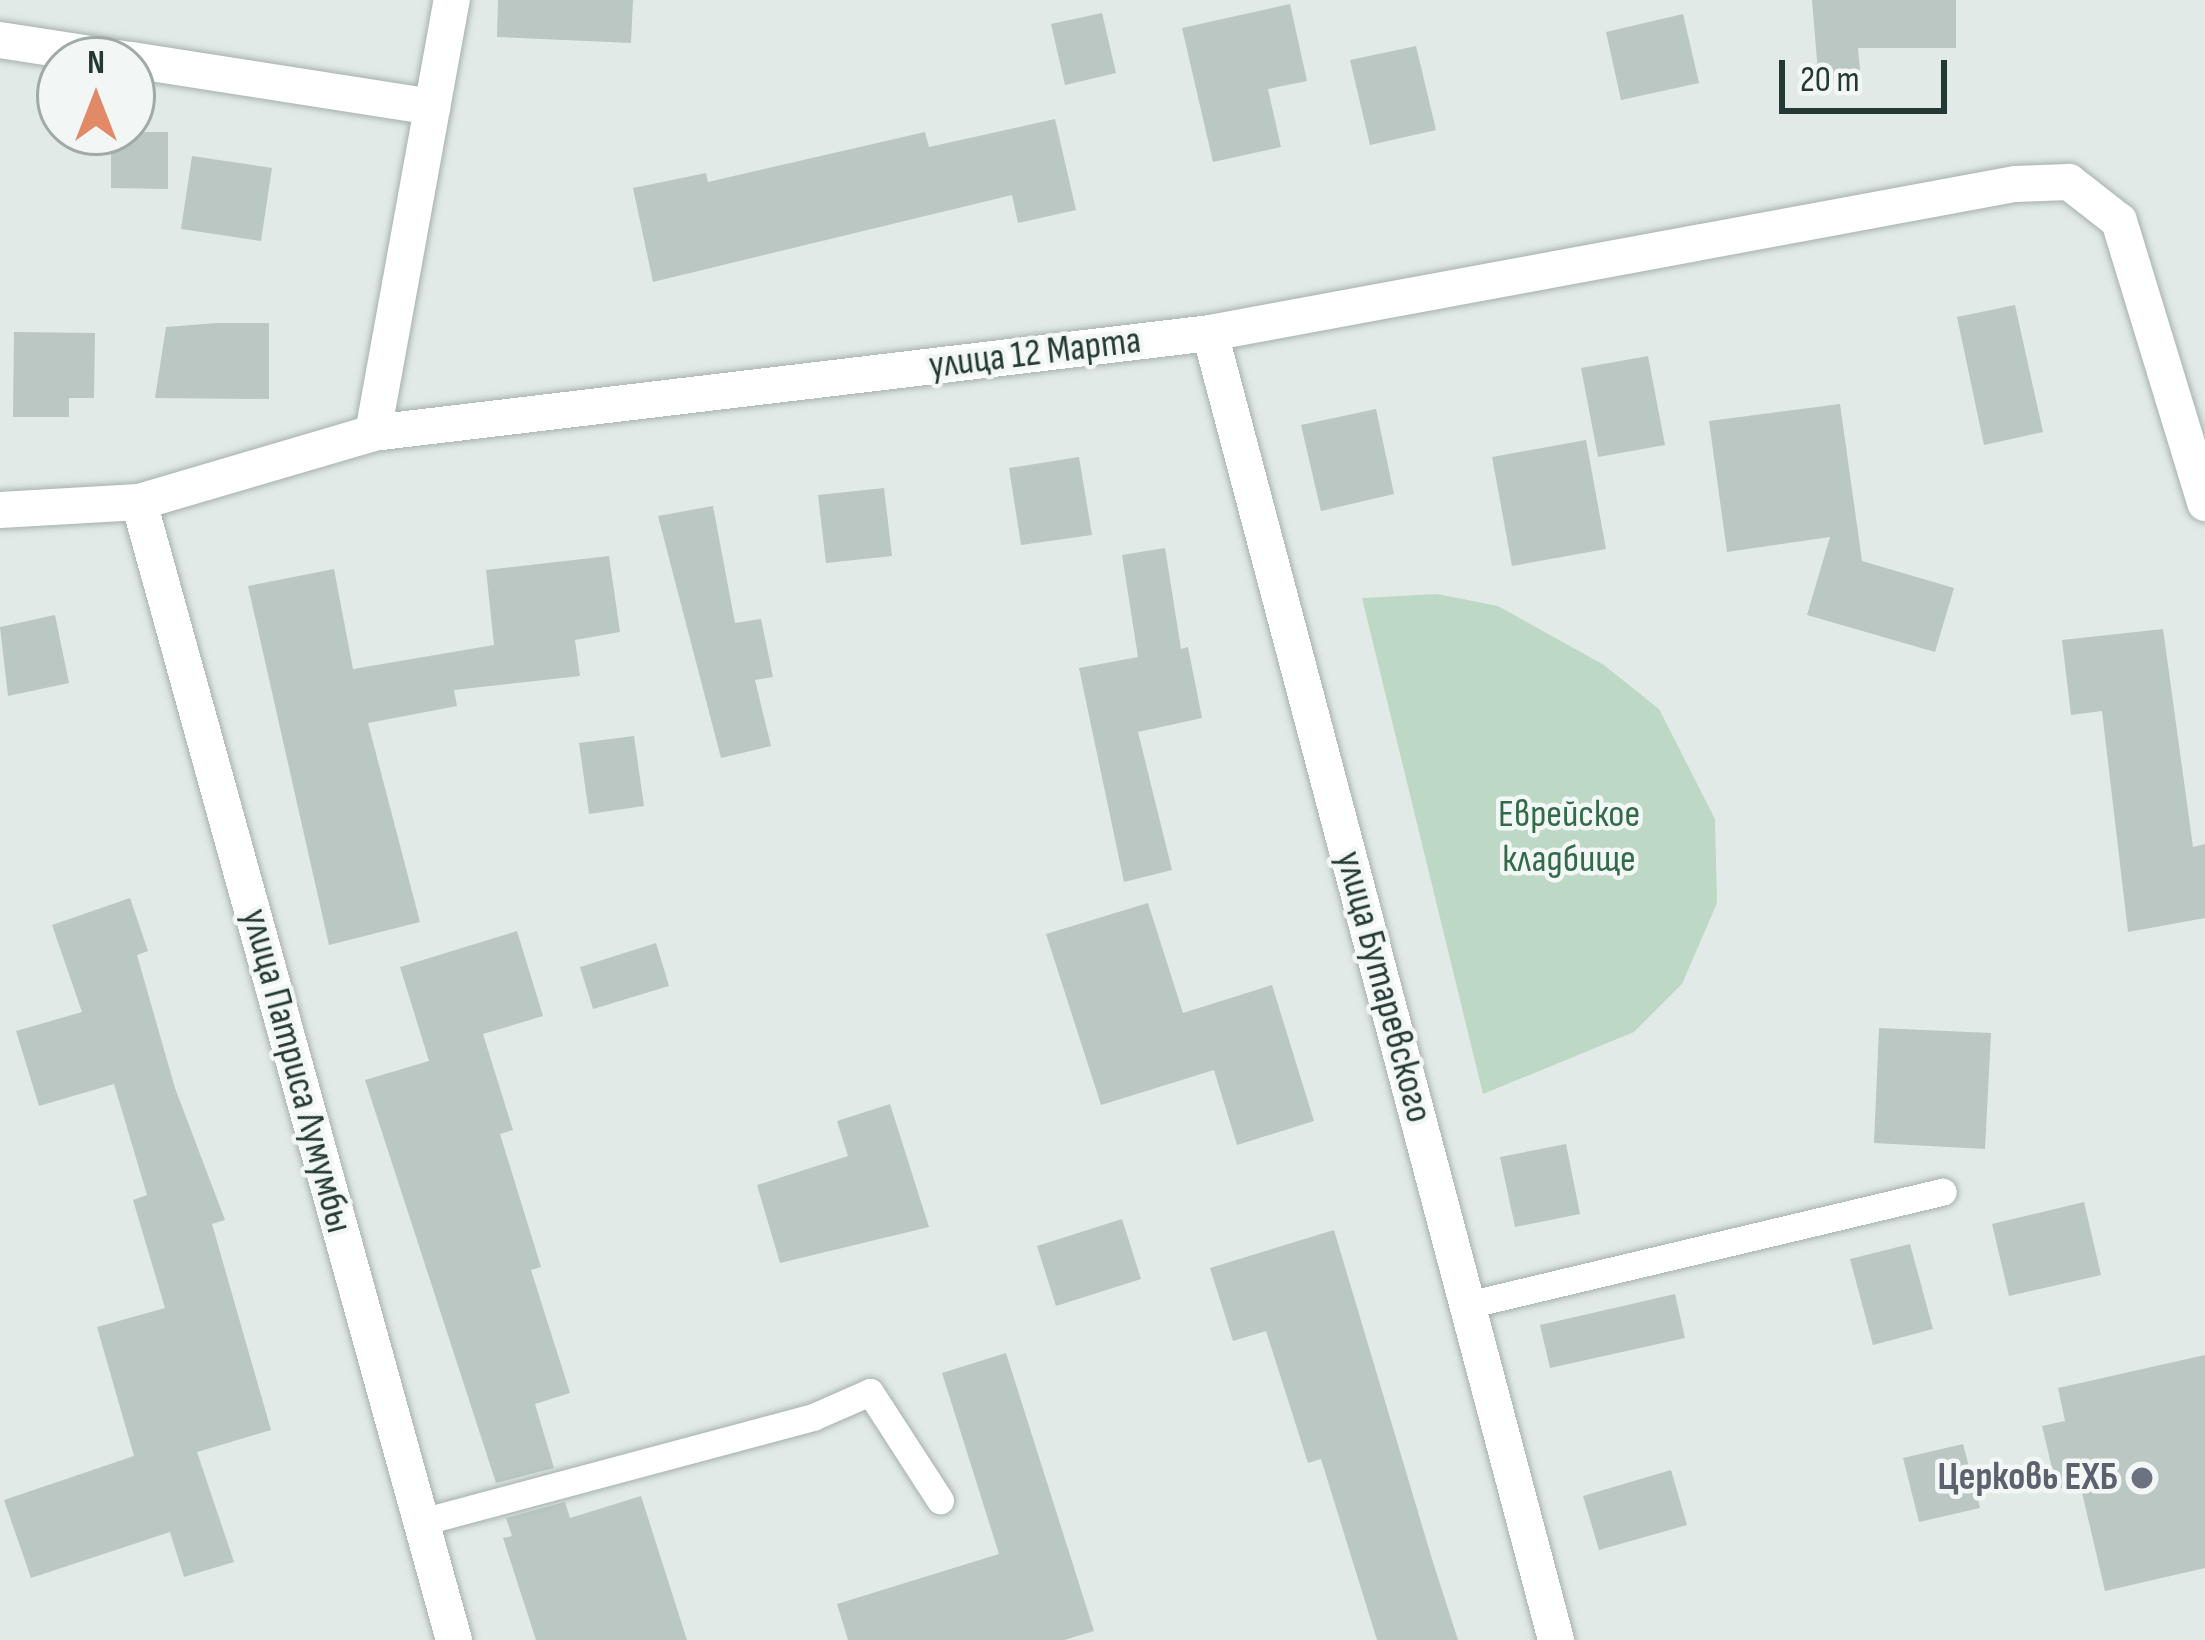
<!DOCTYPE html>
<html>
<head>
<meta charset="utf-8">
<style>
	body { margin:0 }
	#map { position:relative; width:2205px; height:1640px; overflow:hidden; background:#e2eae7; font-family:"Sofia Sans Condensed",sans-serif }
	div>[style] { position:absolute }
	.green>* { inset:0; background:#bdd9c5 }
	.building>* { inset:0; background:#bac7c3 }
	.roads { filter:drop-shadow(0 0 3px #a5b1ae) drop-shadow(0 0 3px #a5b1ae) }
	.lane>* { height:27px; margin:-13.5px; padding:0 13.5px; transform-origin:13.5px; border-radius:13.5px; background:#fff }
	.street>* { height:36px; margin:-18px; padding:0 18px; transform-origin:18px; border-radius:18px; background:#fff }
	.secondary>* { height:36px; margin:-18px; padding:0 18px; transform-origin:18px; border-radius:18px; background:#fff }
	.dots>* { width:33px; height:33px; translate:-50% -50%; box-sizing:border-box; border:6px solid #f2f7f5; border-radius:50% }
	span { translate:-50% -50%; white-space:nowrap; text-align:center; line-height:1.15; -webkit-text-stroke:9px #f2f7f5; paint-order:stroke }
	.street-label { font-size:39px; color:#243934 }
	.park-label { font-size:39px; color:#336b4a }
	.worship-label { font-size:39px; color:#5b616d; font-weight:700 }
	.right { translate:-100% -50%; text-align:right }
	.north { position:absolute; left:36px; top:36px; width:120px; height:120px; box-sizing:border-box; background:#f2f7f5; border:3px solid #a0aba8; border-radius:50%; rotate:0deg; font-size:33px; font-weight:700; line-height:48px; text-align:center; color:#243934 }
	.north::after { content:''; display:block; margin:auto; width:42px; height:54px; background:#e28a68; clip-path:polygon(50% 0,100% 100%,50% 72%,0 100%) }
	.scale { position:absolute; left:1779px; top:60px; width:168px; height:54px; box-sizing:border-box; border:6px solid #243934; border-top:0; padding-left:15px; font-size:36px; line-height:42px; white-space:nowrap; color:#243934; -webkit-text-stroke:9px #f2f7f5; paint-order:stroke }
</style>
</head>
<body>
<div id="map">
	<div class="green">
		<i style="clip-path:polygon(1437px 594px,1498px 606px,1604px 665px,1659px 709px,1715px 819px,1717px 903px,1682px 984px,1634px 1032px,1483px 1094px,1362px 598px)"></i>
	</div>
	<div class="building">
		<i style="clip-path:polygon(498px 0,633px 0,631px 43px,497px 37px)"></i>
		<i style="clip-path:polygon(1812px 0,1956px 0,1956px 48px,1858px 48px,1861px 81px,1819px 85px)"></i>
		<i style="clip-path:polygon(1290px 4px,1307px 81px,1268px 89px,1281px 147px,1213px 162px,1182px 28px)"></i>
		<i style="clip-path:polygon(1102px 13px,1116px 73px,1065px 85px,1051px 24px)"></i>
		<i style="clip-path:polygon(1683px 14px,1699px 83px,1621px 100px,1606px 32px)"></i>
		<i style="clip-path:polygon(1416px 46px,1436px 130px,1370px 145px,1350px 60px)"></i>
		<i style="clip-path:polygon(1055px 119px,1076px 210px,1018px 223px,1012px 195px,653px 282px,633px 188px,706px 173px,708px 182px,925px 132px,929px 147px)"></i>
		<i style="clip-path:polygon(111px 132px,168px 132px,168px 189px,111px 188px)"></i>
		<i style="clip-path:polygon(192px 156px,272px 168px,261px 241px,181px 229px)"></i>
		<i style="clip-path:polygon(2015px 305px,2043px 432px,1984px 445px,1957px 317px)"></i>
		<i style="clip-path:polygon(217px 323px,269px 323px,269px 399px,155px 398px,166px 327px)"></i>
		<i style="clip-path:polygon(14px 332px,95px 333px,94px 398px,69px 398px,69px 417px,13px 417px)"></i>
		<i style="clip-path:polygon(1648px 356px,1665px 445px,1598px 457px,1581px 368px)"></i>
		<i style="clip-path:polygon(1840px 404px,1862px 561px,1954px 588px,1935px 652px,1807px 615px,1830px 537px,1727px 552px,1709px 421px)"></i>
		<i style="clip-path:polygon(1376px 409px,1394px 494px,1321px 511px,1301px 425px)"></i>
		<i style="clip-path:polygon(1586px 440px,1606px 549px,1512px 566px,1492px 457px)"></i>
		<i style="clip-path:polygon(1079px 457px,1092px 535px,1021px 545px,1009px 468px)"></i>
		<i style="clip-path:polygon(884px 488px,892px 556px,826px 563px,818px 495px)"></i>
		<i style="clip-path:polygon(713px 506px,735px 623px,761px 619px,773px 677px,755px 680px,771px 746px,721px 758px,658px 516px)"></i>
		<i style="clip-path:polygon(1165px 548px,1181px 649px,1188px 647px,1202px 718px,1138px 732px,1172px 870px,1124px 882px,1079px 668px,1138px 657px,1122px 555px)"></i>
		<i style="clip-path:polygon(609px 556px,620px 632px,575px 640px,580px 676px,454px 690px,457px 706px,368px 723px,420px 922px,329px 945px,248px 586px,334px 569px,353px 669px,494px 645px,486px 570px)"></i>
		<i style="clip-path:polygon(55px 615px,69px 683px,8px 696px,0 627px)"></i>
		<i style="clip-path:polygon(2163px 629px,2193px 847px,2205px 844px,2205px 918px,2128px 932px,2102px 711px,2071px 715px,2062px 640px)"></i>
		<i style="clip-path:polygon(634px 736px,644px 806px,589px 814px,579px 743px)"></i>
		<i style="clip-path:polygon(130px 898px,148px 951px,137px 955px,175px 1088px,225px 1220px,212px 1224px,271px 1430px,197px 1452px,234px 1562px,184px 1577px,170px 1532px,31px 1578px,4px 1500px,134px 1456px,97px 1327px,165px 1308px,133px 1200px,147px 1195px,114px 1084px,39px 1106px,16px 1031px,82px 1012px,52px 925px)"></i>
		<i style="clip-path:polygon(1148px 903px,1183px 1013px,1272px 985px,1314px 1121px,1237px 1145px,1214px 1070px,1101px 1105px,1046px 934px)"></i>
		<i style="clip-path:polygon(517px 931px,543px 1016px,483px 1034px,513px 1130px,500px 1134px,541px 1267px,531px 1270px,570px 1393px,535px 1404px,554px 1468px,496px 1483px,365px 1080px,429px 1061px,400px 967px)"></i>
		<i style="clip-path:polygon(656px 943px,669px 986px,593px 1009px,580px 967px)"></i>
		<i style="clip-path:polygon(1879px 1028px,1991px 1033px,1985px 1149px,1874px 1143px)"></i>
		<i style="clip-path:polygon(890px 1104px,929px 1227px,780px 1263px,757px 1185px,848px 1156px,837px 1121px)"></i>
		<i style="clip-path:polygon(1566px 1144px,1580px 1214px,1515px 1227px,1500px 1157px)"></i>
		<i style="clip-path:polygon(2084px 1202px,2101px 1275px,2009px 1296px,1992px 1224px)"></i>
		<i style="clip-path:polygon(1122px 1219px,1141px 1279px,1056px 1306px,1037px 1246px)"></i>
		<i style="clip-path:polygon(1334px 1230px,1432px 1559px,1458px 1640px,1377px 1640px,1321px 1459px,1308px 1463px,1266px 1331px,1233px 1341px,1210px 1268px)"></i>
		<i style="clip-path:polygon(1910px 1244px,1933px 1329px,1873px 1345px,1850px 1259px)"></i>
		<i style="clip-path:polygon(1675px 1294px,1685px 1338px,1550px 1368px,1540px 1325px)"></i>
		<i style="clip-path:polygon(1006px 1353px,1094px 1631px,1064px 1640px,848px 1640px,837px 1604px,999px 1554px,942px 1373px)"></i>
		<i style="clip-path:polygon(2205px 1355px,2205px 1568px,2105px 1591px,2080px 1484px,2057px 1489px,2042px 1426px,2065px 1421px,2058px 1388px)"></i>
		<i style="clip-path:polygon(1963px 1444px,1980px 1508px,1919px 1522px,1903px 1458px)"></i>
		<i style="clip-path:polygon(1671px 1470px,1687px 1525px,1599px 1550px,1583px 1496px)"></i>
		<i style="clip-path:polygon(641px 1496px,687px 1640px,536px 1640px,503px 1538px,512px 1536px,506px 1518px,565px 1502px,570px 1518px)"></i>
	</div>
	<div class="roads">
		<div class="lane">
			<i style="left:1467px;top:1305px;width:489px;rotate:-13.4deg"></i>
			<i style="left:421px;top:1522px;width:406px;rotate:-15deg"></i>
			<i style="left:813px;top:1417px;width:62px;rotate:-23.7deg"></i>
			<i style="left:870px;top:1392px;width:129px;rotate:57.1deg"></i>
		</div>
		<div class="street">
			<i style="left:0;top:40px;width:131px;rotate:8.8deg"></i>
			<i style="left:132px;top:60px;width:304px;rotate:8.9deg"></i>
			<i style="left:2069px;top:182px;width:63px;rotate:38deg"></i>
			<i style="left:2119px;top:221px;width:295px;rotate:73deg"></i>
			<i style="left:1210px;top:333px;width:1352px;rotate:75.17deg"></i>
			<i style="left:139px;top:502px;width:1181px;rotate:74.53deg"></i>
		</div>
		<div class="secondary">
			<i style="left:373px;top:433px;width:440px;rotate:-79.7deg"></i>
			<i style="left:0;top:510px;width:139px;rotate:-3.3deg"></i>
			<i style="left:139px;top:502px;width:244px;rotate:-16.4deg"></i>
			<i style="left:373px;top:433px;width:843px;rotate:-6.81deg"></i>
			<i style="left:1210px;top:333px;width:819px;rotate:-10.49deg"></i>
			<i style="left:2015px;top:184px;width:54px;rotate:-2.1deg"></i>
		</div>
	</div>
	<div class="dots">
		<i style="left:2142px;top:1478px;background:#6b7280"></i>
	</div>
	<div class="street-label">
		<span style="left:1035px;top:354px;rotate:-7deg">улица 12 Марта</span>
		<span style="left:1383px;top:987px;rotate:75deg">улица Бутаревского</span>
		<span style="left:296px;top:1071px;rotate:75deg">улица Патриса Лумумбы</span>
	</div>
	<div class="park-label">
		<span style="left:1569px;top:838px">Еврейское<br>кладбище</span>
	</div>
	<div class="worship-label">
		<span class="right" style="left:2118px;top:1478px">Церковь ЕХБ</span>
	</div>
	<div class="north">N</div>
	<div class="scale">20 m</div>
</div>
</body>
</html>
